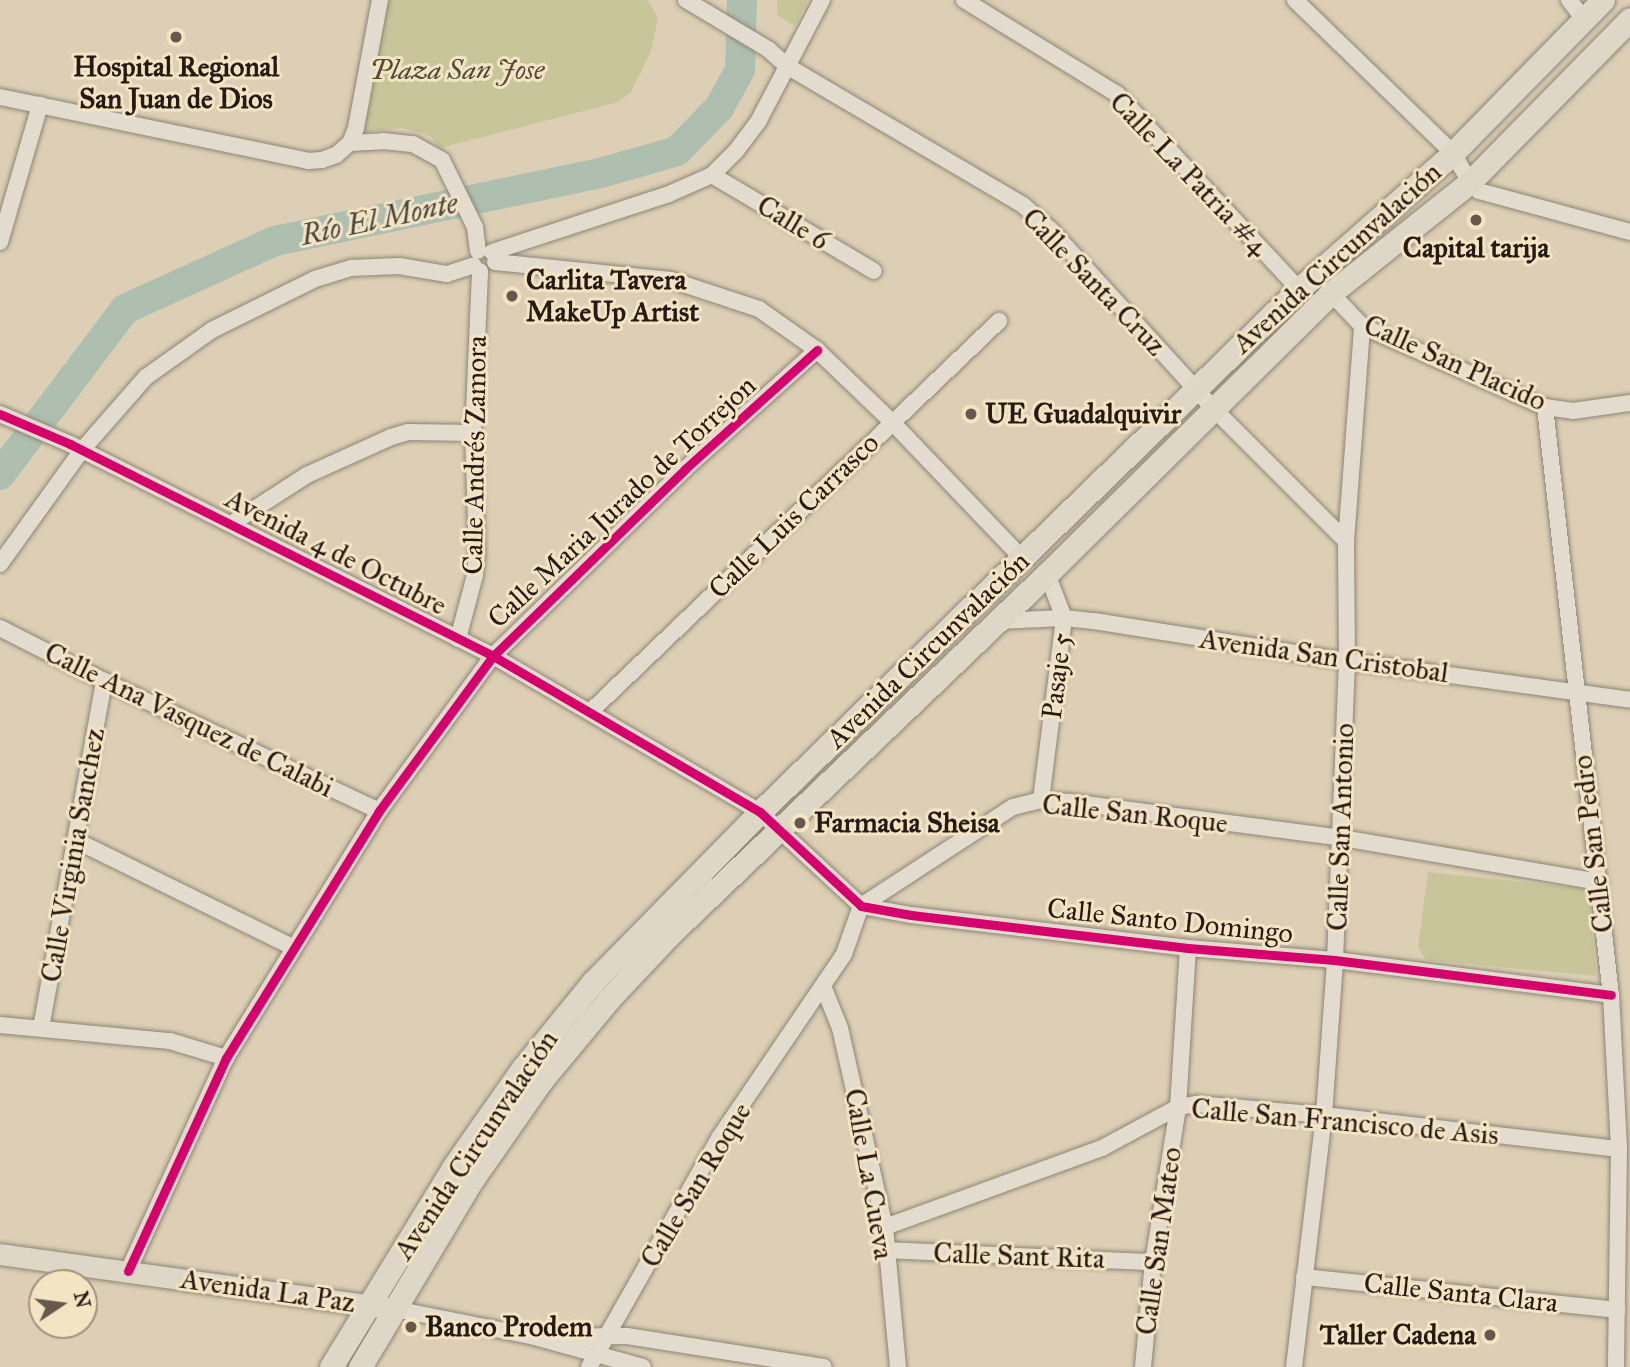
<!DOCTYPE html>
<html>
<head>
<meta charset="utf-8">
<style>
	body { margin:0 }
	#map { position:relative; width:1630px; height:1367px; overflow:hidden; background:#dccfb5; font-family:"IM FELL Great Primer",serif }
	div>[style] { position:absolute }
	.green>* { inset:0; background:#c8c59b }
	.river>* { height:30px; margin:-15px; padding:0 15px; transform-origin:15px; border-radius:15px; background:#aebfaf }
	.roads { filter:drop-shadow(0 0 2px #8e8576) drop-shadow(0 0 2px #8e8576) }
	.minor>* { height:16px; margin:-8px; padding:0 8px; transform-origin:8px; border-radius:8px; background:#e3dcce }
	.major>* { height:21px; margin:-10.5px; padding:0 10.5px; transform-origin:10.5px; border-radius:10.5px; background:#ded6c7 }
	.highway>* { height:23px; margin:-11.5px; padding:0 11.5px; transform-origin:11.5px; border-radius:11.5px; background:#ded6c7 }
	.cycleway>* { height:9px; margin:-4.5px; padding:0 4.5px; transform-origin:4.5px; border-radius:4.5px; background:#d6006c }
	.dots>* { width:19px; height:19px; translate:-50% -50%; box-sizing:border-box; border:4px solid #f3e4c4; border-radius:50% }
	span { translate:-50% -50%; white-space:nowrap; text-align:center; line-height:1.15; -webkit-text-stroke:6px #f3e4c4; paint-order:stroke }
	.poi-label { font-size:28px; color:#261a14; font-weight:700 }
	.left { translate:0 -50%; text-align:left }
	.right { translate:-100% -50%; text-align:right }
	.park-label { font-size:28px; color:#524b36; font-style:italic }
	.street-label { font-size:28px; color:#261a14 }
	.water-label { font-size:30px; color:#494942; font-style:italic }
	.north { position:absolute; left:28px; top:1269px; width:70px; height:70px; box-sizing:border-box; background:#f3e4c4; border:2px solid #a1937e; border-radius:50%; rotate:77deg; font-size:19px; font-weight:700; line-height:28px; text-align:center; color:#261a14 }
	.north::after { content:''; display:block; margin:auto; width:24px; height:32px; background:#66594c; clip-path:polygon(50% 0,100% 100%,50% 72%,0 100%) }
</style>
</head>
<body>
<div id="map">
	<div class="green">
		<i style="clip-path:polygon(386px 0,647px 0,658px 18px,651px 51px,631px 92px,618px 102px,440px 148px,430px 136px,403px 128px,360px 132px)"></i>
		<i style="clip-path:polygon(777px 0,808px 0,795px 26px,777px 15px)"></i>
		<i style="clip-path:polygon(1428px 872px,1588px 889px,1596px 976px,1426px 960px,1418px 947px)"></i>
	</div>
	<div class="river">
		<i style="left:0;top:475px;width:208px;rotate:-53deg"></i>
		<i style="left:125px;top:309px;width:165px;rotate:-24.4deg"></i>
		<i style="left:275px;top:241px;width:336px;rotate:-11.8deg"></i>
		<i style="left:604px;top:172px;width:76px;rotate:-16deg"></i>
		<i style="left:677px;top:151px;width:60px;rotate:-45.7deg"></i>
		<i style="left:719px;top:108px;width:43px;rotate:-61.1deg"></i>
		<i style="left:740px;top:70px;width:70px;rotate:-88.4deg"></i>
	</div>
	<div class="roads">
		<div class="minor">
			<i style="left:686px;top:0;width:96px;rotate:30.9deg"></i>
			<i style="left:768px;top:49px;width:25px;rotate:42deg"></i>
			<i style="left:787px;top:66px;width:274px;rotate:30.5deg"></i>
			<i style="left:1023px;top:205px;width:36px;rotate:42deg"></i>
			<i style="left:1050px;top:229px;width:242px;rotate:47.7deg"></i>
			<i style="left:1213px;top:408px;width:188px;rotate:45deg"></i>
			<i style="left:964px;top:0;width:180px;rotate:31.6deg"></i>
			<i style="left:1117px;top:94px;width:267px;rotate:47deg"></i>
			<i style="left:1295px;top:0;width:220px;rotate:44.1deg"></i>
			<i style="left:1453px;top:153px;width:34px;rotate:60deg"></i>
			<i style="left:1470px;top:182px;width:13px;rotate:45deg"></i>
			<i style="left:1479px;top:191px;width:156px;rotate:15.2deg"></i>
			<i style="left:1569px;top:0;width:24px;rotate:52deg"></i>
			<i style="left:0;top:97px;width:315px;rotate:11.7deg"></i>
			<i style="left:308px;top:161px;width:14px;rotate:-4deg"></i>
			<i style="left:322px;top:160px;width:15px;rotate:-20deg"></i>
			<i style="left:336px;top:155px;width:18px;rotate:-41deg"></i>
			<i style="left:350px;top:143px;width:16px;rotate:-68deg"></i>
			<i style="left:356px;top:128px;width:130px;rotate:-79.4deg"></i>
			<i style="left:350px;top:143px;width:33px;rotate:-3deg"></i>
			<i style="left:383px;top:141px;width:30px;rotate:6deg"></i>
			<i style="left:413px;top:144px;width:33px;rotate:29deg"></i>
			<i style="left:442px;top:160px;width:75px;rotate:63.8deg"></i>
			<i style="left:475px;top:227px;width:24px;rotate:83deg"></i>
			<i style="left:712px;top:175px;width:188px;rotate:30.7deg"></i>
			<i style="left:0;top:242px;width:143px;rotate:-73.7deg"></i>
			<i style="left:492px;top:252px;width:186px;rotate:-18.1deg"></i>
			<i style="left:669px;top:194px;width:47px;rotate:-23.8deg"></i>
			<i style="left:712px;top:175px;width:34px;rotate:-45deg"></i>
			<i style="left:736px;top:151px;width:39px;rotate:-53deg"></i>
			<i style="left:759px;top:120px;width:136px;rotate:-62.3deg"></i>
			<i style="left:495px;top:262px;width:177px;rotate:5.8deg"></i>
			<i style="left:671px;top:280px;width:93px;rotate:18.2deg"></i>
			<i style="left:759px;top:309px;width:71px;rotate:35.3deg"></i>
			<i style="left:817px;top:350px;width:104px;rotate:43.8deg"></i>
			<i style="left:892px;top:422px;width:188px;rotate:46.3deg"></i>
			<i style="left:1331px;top:293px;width:45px;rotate:46.8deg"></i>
			<i style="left:1362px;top:326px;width:200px;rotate:23.9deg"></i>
			<i style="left:1545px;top:407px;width:28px;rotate:8deg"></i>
			<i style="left:1573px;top:411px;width:58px;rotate:-8deg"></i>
			<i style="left:1545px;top:407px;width:592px;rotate:83.6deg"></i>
			<i style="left:1611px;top:995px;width:154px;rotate:87deg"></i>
			<i style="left:1619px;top:1149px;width:218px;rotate:90.8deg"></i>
			<i style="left:0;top:414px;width:76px;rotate:23.2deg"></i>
			<i style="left:70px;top:444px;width:473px;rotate:26.6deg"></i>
			<i style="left:493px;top:656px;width:309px;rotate:30.3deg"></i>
			<i style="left:760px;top:812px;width:138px;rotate:42.9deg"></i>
			<i style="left:861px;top:906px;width:51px;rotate:10.2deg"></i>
			<i style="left:911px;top:915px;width:279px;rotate:6.8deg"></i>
			<i style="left:1188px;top:948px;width:147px;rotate:4.7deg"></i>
			<i style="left:1335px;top:960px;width:278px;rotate:7.2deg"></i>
			<i style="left:231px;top:524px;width:90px;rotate:-32.8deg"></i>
			<i style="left:307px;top:475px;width:92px;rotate:-24.3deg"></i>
			<i style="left:391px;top:437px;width:18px;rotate:-16deg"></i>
			<i style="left:408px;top:432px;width:65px;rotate:0.9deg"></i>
			<i style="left:0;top:564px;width:140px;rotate:-54.3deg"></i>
			<i style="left:82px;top:450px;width:97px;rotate:-48.8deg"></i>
			<i style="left:146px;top:377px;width:81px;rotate:-35.5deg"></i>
			<i style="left:212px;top:330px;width:115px;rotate:-26.3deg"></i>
			<i style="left:315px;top:279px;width:38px;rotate:-17deg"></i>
			<i style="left:351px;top:268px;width:48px;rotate:-2.4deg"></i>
			<i style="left:399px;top:266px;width:49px;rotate:9.5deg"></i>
			<i style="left:447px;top:274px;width:28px;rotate:-18deg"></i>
			<i style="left:997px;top:621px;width:67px;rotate:-2.6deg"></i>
			<i style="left:1064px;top:618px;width:30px;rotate:6deg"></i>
			<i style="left:1094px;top:621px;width:256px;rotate:9deg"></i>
			<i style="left:1347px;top:661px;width:286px;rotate:7.8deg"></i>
			<i style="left:0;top:628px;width:117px;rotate:27deg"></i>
			<i style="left:104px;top:681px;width:304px;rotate:25.3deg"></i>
			<i style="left:458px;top:639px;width:66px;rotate:-75.1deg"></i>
			<i style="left:475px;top:575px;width:22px;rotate:-85deg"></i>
			<i style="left:477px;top:553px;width:120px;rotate:-91.9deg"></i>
			<i style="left:473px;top:433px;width:162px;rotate:-87.5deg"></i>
			<i style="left:590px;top:712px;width:566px;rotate:-43.71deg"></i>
			<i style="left:1041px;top:800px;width:183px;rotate:-82.8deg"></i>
			<i style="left:1064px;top:618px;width:47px;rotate:-111.1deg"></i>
			<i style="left:75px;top:840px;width:242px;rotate:26.2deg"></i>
			<i style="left:823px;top:986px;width:45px;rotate:68deg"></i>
			<i style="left:840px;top:1028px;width:204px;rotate:77.3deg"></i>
			<i style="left:885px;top:1227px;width:141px;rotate:84.7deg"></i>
			<i style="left:0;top:1025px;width:171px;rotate:5.4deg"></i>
			<i style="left:170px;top:1041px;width:59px;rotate:16.9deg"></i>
			<i style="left:41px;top:1028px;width:353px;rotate:-79.7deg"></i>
			<i style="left:885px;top:1227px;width:231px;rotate:-20deg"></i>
			<i style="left:1102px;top:1148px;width:86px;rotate:-28.3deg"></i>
			<i style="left:1178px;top:1107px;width:18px;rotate:-9deg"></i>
			<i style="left:1196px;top:1104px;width:128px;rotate:4.9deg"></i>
			<i style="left:1324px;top:1115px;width:297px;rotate:6.6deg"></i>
			<i style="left:885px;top:1250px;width:268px;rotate:2.6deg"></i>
			<i style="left:128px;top:1271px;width:234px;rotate:-65.3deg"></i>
			<i style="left:226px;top:1058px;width:291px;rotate:-58.2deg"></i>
			<i style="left:379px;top:811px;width:192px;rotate:-53.7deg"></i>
			<i style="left:493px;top:656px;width:268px;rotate:-44.2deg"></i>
			<i style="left:685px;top:469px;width:178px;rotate:-42deg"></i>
			<i style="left:1304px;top:1277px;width:315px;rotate:6deg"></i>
			<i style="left:395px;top:1309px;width:143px;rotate:11.3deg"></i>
			<i style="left:535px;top:1337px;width:112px;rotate:15.5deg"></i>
			<i style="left:535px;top:1337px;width:92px;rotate:-0.6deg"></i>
			<i style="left:627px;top:1336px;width:199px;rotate:8.9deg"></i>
			<i style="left:589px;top:1367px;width:263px;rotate:-60.4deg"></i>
			<i style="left:719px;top:1138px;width:222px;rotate:-55.8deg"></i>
			<i style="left:844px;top:954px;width:51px;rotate:-70.5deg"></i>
			<i style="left:861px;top:906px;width:181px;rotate:-33.1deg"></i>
			<i style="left:1013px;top:807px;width:29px;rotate:-14deg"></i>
			<i style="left:1041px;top:800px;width:29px;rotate:4deg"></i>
			<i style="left:1070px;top:802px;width:274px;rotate:7.5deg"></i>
			<i style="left:1342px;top:838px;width:261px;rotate:9.7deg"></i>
			<i style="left:1143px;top:1367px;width:105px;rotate:-84.6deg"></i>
			<i style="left:1153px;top:1262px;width:157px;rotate:-80.8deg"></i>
			<i style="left:1178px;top:1107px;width:159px;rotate:-86.4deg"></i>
			<i style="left:1294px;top:1367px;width:254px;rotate:-83.2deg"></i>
			<i style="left:1324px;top:1115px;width:155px;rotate:-85.9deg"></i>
			<i style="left:1335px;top:960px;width:299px;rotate:-87.7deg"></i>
			<i style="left:1347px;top:661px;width:120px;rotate:-90.5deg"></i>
			<i style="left:1346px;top:541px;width:216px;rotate:-85.7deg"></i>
		</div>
		<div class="major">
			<i style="left:0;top:1254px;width:399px;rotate:7.9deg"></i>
		</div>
		<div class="highway">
			<i style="left:331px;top:1367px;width:236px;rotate:-58.5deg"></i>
			<i style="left:454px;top:1166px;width:120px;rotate:-54.9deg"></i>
			<i style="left:523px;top:1068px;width:111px;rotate:-50.9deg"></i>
			<i style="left:593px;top:982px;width:238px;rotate:-45.5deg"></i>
			<i style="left:760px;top:812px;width:751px;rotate:-44.14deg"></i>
			<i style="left:1299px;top:289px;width:205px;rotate:-41.4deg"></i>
			<i style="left:1453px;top:153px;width:214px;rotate:-45.6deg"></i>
			<i style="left:360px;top:1367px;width:218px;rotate:-59.1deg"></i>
			<i style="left:472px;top:1180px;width:121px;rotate:-55.1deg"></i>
			<i style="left:541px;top:1081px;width:107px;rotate:-50.3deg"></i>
			<i style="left:609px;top:999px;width:88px;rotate:-46.8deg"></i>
			<i style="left:669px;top:935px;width:523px;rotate:-43.68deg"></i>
			<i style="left:1047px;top:574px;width:400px;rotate:-44.7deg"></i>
			<i style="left:1331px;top:293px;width:178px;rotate:-38.6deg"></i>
			<i style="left:1470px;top:182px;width:228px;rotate:-45.5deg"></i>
		</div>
	</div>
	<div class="cycleway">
		<i style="left:0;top:414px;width:76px;rotate:23.2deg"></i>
		<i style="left:70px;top:444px;width:473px;rotate:26.6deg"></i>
		<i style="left:493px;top:656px;width:309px;rotate:30.3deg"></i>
		<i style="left:760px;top:812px;width:138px;rotate:42.9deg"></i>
		<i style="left:861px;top:906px;width:51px;rotate:10.2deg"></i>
		<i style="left:911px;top:915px;width:279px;rotate:6.8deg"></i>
		<i style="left:1188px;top:948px;width:147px;rotate:4.7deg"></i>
		<i style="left:1335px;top:960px;width:278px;rotate:7.2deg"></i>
		<i style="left:128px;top:1271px;width:234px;rotate:-65.3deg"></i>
		<i style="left:226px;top:1058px;width:291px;rotate:-58.2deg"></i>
		<i style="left:379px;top:811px;width:192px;rotate:-53.7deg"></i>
		<i style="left:493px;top:656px;width:268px;rotate:-44.2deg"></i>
		<i style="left:685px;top:469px;width:178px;rotate:-42deg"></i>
	</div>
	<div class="dots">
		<i style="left:176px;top:37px;background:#66594c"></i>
		<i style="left:1476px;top:220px;background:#66594c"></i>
		<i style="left:512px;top:296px;background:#66594c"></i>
		<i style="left:971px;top:414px;background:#66594c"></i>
		<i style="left:800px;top:823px;background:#66594c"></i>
		<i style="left:411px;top:1327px;background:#66594c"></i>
		<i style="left:1490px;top:1335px;background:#66594c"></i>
	</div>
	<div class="poi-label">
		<span style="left:176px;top:83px">Hospital Regional<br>San Juan de Dios</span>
		<span style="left:1476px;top:248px">Capital tarija</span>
		<span class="left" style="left:526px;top:296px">Carlita Tavera<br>MakeUp Artist</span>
		<span class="left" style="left:985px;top:414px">UE Guadalquivir</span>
		<span class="left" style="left:814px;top:823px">Farmacia Sheisa</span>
		<span class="left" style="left:425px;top:1327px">Banco Prodem</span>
		<span class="right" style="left:1476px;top:1335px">Taller Cadena</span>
	</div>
	<div class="park-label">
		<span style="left:457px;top:70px">Plaza San Jose</span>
	</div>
	<div class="street-label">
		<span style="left:1189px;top:174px;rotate:46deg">Calle La Patria #4</span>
		<span style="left:793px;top:223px;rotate:31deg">Calle 6</span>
		<span style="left:1337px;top:258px;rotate:-42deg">Avenida Circunvalación</span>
		<span style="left:1094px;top:282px;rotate:46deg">Calle Santa Cruz</span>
		<span style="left:1455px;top:363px;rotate:24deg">Calle San Placido</span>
		<span style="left:475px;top:455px;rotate:-89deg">Calle Andrés Zamora</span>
		<span style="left:622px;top:502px;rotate:-43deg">Calle Maria Jurado de Torrejon</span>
		<span style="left:794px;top:516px;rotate:-44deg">Calle Luis Carrasco</span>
		<span style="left:336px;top:552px;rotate:27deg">Avenida 4 de Octubre</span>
		<span style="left:928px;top:650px;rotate:-44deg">Avenida Circunvalación</span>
		<span style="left:1324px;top:656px;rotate:8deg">Avenida San Cristobal</span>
		<span style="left:1057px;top:676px;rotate:-83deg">Pasaje 5</span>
		<span style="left:189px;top:720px;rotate:26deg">Calle Ana Vasquez de Calabi</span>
		<span style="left:1135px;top:814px;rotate:6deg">Calle San Roque</span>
		<span style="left:1341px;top:827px;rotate:-88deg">Calle San Antonio</span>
		<span style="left:1593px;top:844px;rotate:-97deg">Calle San Pedro</span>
		<span style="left:73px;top:855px;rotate:-80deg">Calle Virginia Sanchez</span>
		<span style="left:1170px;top:921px;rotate:6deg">Calle Santo Domingo</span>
		<span style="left:1345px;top:1122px;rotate:5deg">Calle San Francisco de Asis</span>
		<span style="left:476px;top:1145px;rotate:-56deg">Avenida Circunvalación</span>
		<span style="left:869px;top:1174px;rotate:80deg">Calle La Cueva</span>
		<span style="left:696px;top:1185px;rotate:-59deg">Calle San Roque</span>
		<span style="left:1159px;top:1241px;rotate:-82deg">Calle San Mateo</span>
		<span style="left:1019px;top:1256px;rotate:2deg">Calle Sant Rita</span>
		<span style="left:268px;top:1291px;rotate:8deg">Avenida La Paz</span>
		<span style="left:1461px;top:1293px;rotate:6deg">Calle Santa Clara</span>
	</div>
	<div class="water-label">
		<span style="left:379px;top:219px;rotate:-12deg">Río El Monte</span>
	</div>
	<div class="north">N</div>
</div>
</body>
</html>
